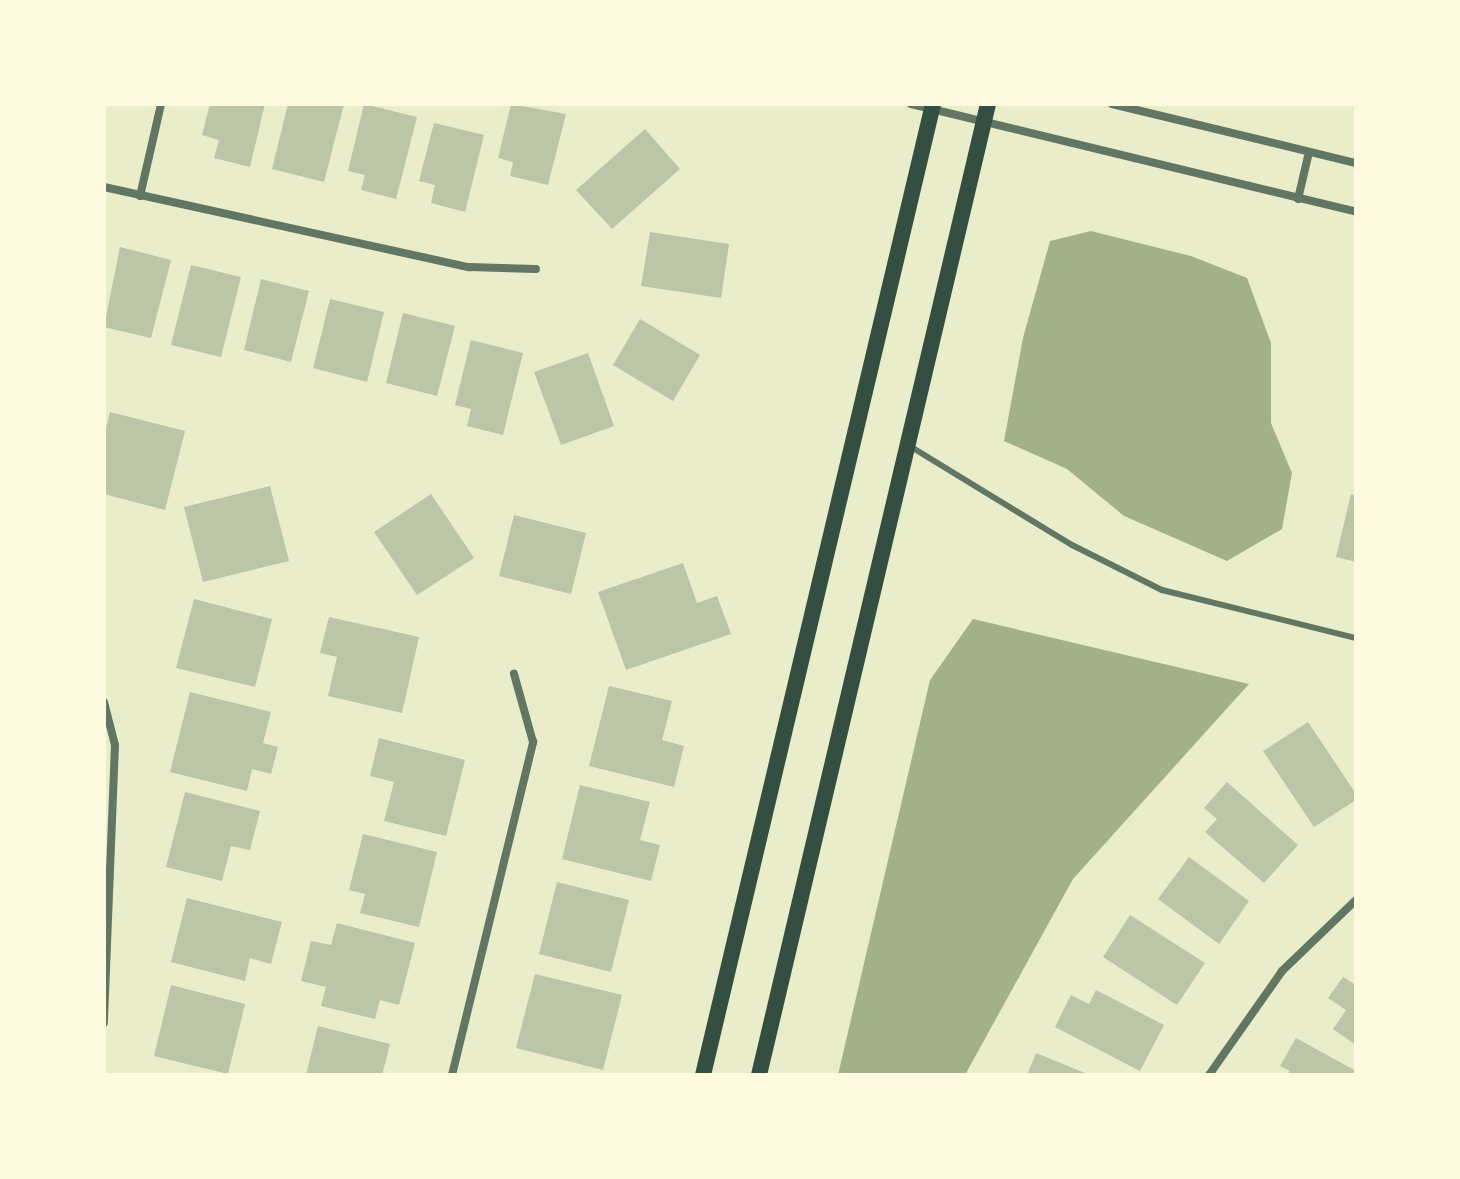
<!DOCTYPE html>
<html>
<head>
<meta charset="utf-8">
<style>
	body { margin:0 }
	#map { position:relative; width:1460px; height:1179px; overflow:hidden; background:#e9edc9; font-family:"Noto Sans",sans-serif }
	div>[style] { position:absolute }
	.water>* { inset:0; background:#a3b18a }
	.building>* { inset:0; background:#bcc5a7 }
	.service>* { height:6px; margin:-3px; padding:0 3px; transform-origin:3px; border-radius:3px; background:#617663 }
	.minor>* { height:8px; margin:-4px; padding:0 4px; transform-origin:4px; border-radius:4px; background:#617663 }
	.secondary>* { height:16px; margin:-8px; padding:0 8px; transform-origin:8px; border-radius:8px; background:#344e41 }
	span { translate:-50% -50%; white-space:nowrap; text-align:center; line-height:1.15; -webkit-text-stroke:6px #fefae0; paint-order:stroke }
	.frame { position:absolute; inset:0; border:106px solid #fefae0; pointer-events:none }
</style>
</head>
<body>
<div id="map">
	<div class="water">
		<i style="clip-path:polygon(1091px 231px,1191px 256px,1247px 278px,1271px 343px,1271px 423px,1292px 473px,1282px 529px,1227px 561px,1124px 516px,1067px 469px,1004px 441px,1023px 338px,1050px 241px)"></i>
		<i style="clip-path:polygon(973px 619px,1249px 684px,1073px 879px,965px 1075px,838px 1075px,930px 680px)"></i>
	</div>
	<div class="building">
		<i style="clip-path:polygon(210px 104px,265px 104px,250px 167px,214px 158px,219px 140px,202px 135px)"></i>
		<i style="clip-path:polygon(288px 104px,344px 104px,324px 182px,272px 169px)"></i>
		<i style="clip-path:polygon(364px 104px,417px 117px,396px 199px,361px 190px,365px 175px,348px 171px)"></i>
		<i style="clip-path:polygon(511px 104px,566px 114px,548px 185px,510px 176px,513px 162px,498px 158px)"></i>
		<i style="clip-path:polygon(434px 123px,484px 135px,465px 212px,431px 203px,435px 185px,419px 181px)"></i>
		<i style="clip-path:polygon(645px 129px,680px 169px,612px 229px,576px 190px)"></i>
		<i style="clip-path:polygon(650px 232px,729px 244px,721px 298px,641px 286px)"></i>
		<i style="clip-path:polygon(120px 247px,171px 260px,151px 338px,104px 327px)"></i>
		<i style="clip-path:polygon(191px 265px,241px 277px,221px 357px,171px 345px)"></i>
		<i style="clip-path:polygon(261px 279px,309px 291px,291px 362px,244px 350px)"></i>
		<i style="clip-path:polygon(330px 299px,384px 312px,367px 382px,313px 368px)"></i>
		<i style="clip-path:polygon(403px 313px,455px 326px,437px 396px,386px 383px)"></i>
		<i style="clip-path:polygon(640px 319px,700px 355px,673px 401px,613px 365px)"></i>
		<i style="clip-path:polygon(471px 340px,523px 353px,503px 435px,467px 426px,471px 409px,455px 405px)"></i>
		<i style="clip-path:polygon(588px 353px,614px 426px,561px 445px,534px 372px)"></i>
		<i style="clip-path:polygon(110px 412px,185px 431px,165px 510px,104px 494px,104px 436px)"></i>
		<i style="clip-path:polygon(270px 486px,289px 561px,203px 582px,184px 507px)"></i>
		<i style="clip-path:polygon(431px 494px,474px 558px,417px 595px,374px 532px)"></i>
		<i style="clip-path:polygon(1351px 494px,1356px 496px,1356px 562px,1336px 557px)"></i>
		<i style="clip-path:polygon(514px 515px,586px 533px,571px 594px,499px 576px)"></i>
		<i style="clip-path:polygon(683px 563px,697px 603px,717px 596px,731px 634px,626px 670px,598px 592px)"></i>
		<i style="clip-path:polygon(194px 599px,272px 619px,255px 687px,176px 668px)"></i>
		<i style="clip-path:polygon(329px 617px,419px 637px,402px 713px,328px 696px,337px 657px,320px 653px)"></i>
		<i style="clip-path:polygon(609px 686px,672px 701px,662px 740px,684px 746px,674px 787px,589px 766px)"></i>
		<i style="clip-path:polygon(190px 692px,271px 712px,263px 743px,278px 747px,271px 774px,252px 769px,247px 791px,170px 772px)"></i>
		<i style="clip-path:polygon(1308px 722px,1356px 794px,1356px 800px,1314px 827px,1263px 751px)"></i>
		<i style="clip-path:polygon(379px 738px,465px 760px,446px 836px,384px 821px,394px 782px,370px 776px)"></i>
		<i style="clip-path:polygon(1227px 782px,1298px 845px,1264px 883px,1205px 832px,1217px 819px,1204px 808px)"></i>
		<i style="clip-path:polygon(580px 785px,650px 802px,640px 840px,660px 845px,651px 881px,562px 859px)"></i>
		<i style="clip-path:polygon(185px 792px,260px 811px,250px 850px,231px 846px,222px 881px,166px 867px)"></i>
		<i style="clip-path:polygon(363px 834px,437px 852px,419px 927px,360px 913px,365px 894px,349px 890px)"></i>
		<i style="clip-path:polygon(1189px 857px,1249px 901px,1219px 944px,1158px 899px)"></i>
		<i style="clip-path:polygon(557px 882px,629px 900px,611px 972px,539px 954px)"></i>
		<i style="clip-path:polygon(187px 898px,282px 922px,271px 964px,250px 958px,245px 981px,171px 962px)"></i>
		<i style="clip-path:polygon(1130px 915px,1205px 963px,1177px 1005px,1103px 957px)"></i>
		<i style="clip-path:polygon(337px 923px,415px 943px,399px 1005px,380px 1000px,375px 1019px,321px 1006px,326px 987px,301px 981px,311px 941px,331px 945px)"></i>
		<i style="clip-path:polygon(535px 974px,622px 995px,603px 1070px,516px 1048px)"></i>
		<i style="clip-path:polygon(1343px 977px,1356px 985px,1356px 1045px,1333px 1029px,1346px 1010px,1328px 998px)"></i>
		<i style="clip-path:polygon(171px 985px,245px 1004px,228px 1074px,154px 1056px)"></i>
		<i style="clip-path:polygon(1096px 990px,1164px 1025px,1140px 1071px,1055px 1027px,1071px 995px,1089px 1004px)"></i>
		<i style="clip-path:polygon(318px 1026px,390px 1044px,382px 1075px,306px 1075px)"></i>
		<i style="clip-path:polygon(1296px 1038px,1356px 1071px,1356px 1075px,1287px 1075px,1290px 1071px,1280px 1066px)"></i>
		<i style="clip-path:polygon(1036px 1053px,1090px 1075px,1027px 1075px)"></i>
	</div>
	<div class="service">
		<i style="left:908px;top:445px;width:192px;rotate:31.4deg"></i>
		<i style="left:1072px;top:545px;width:101px;rotate:26.6deg"></i>
		<i style="left:1162px;top:590px;width:200px;rotate:13.9deg"></i>
	</div>
	<div class="minor">
		<i style="left:911px;top:104px;width:458px;rotate:13.6deg"></i>
		<i style="left:1112px;top:104px;width:251px;rotate:13.6deg"></i>
		<i style="left:104px;top:187px;width:374px;rotate:12.4deg"></i>
		<i style="left:469px;top:267px;width:67px;rotate:1.7deg"></i>
		<i style="left:140px;top:196px;width:94px;rotate:-77.1deg"></i>
		<i style="left:1298px;top:199px;width:48px;rotate:-76.8deg"></i>
		<i style="left:104px;top:702px;width:44px;rotate:75.7deg"></i>
		<i style="left:115px;top:745px;width:278px;rotate:92.3deg"></i>
		<i style="left:452px;top:1075px;width:343px;rotate:-76.3deg"></i>
		<i style="left:533px;top:742px;width:71px;rotate:-105.6deg"></i>
		<i style="left:1209px;top:1075px;width:127px;rotate:-54.9deg"></i>
		<i style="left:1282px;top:971px;width:103px;rotate:-43.8deg"></i>
	</div>
	<div class="secondary">
		<i style="left:703px;top:1075px;width:998px;rotate:-76.67deg"></i>
		<i style="left:759px;top:1075px;width:998px;rotate:-76.73deg"></i>
	</div>
	<div class="frame"></div>
</div>
</body>
</html>
